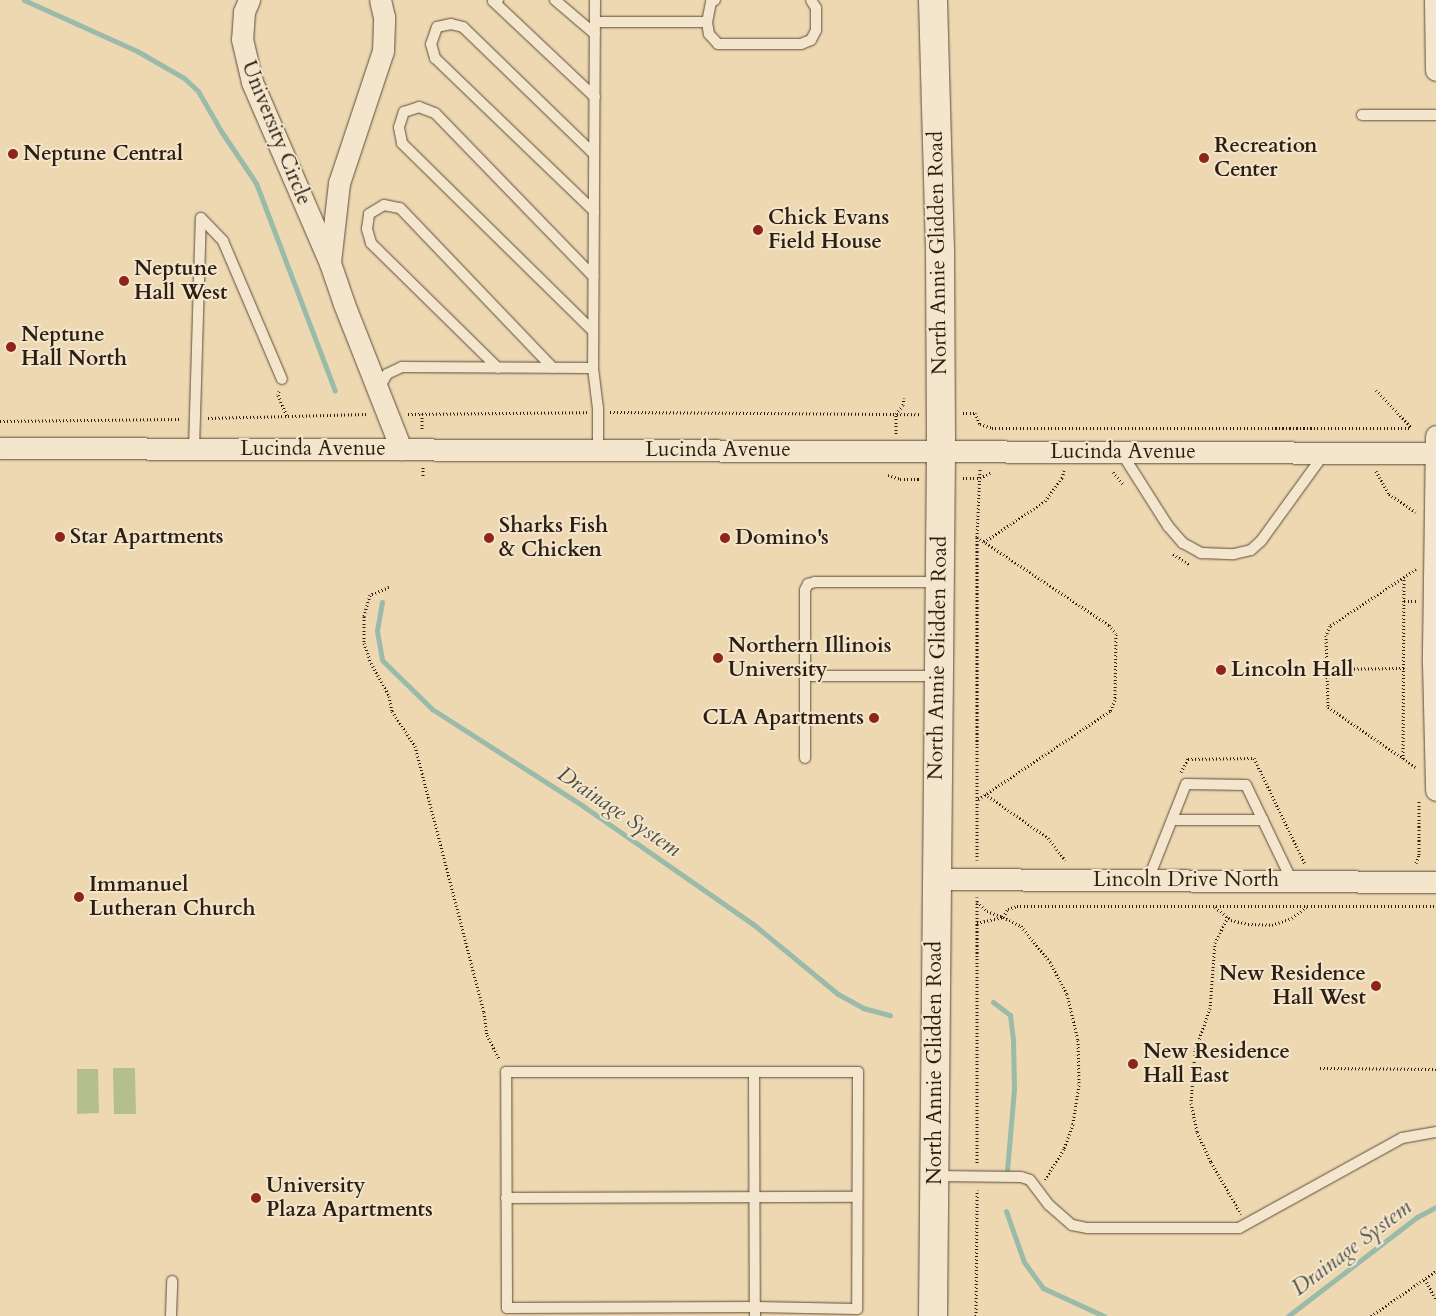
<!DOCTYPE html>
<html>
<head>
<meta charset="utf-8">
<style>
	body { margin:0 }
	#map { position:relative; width:1436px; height:1316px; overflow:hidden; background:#edd8b2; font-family:Cardo,serif }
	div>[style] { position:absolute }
	.green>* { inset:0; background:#b5bf8e }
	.stream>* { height:5px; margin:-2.5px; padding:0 2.5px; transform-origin:2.5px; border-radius:2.5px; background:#9abaaa }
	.path>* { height:3px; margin-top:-1.5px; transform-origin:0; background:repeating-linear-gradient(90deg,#2d1e12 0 1px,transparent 0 3.5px) }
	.roads { filter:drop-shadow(0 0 1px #5d4c3a) drop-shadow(0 0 1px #5d4c3a) }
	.service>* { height:10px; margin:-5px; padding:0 5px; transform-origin:5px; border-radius:5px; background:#f3e6cd }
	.minor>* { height:21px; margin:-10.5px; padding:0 10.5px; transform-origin:10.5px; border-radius:10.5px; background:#f3e6cd }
	.secondary>* { height:28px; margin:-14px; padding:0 14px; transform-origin:14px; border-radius:14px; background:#f3e6cd }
	.dots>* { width:14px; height:14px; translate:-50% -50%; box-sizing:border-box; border:2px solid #f3e6cd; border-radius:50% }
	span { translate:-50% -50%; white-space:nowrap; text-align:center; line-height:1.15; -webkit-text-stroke:4px #f3e6cd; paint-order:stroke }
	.street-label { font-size:21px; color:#2d1e12 }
	.poi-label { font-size:21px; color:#2d1e12; font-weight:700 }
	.left { translate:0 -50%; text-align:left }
	.right { translate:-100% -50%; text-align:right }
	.water-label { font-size:22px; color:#4e4d40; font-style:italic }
</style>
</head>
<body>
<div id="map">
	<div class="green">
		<i style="clip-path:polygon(113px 1068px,135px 1068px,136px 1114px,114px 1114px)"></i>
		<i style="clip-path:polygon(77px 1069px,98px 1069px,99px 1113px,77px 1114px)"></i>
	</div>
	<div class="stream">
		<i style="left:24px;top:0;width:124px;rotate:24.3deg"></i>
		<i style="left:137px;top:51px;width:54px;rotate:29.9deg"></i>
		<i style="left:184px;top:78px;width:19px;rotate:43deg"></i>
		<i style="left:198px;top:91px;width:46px;rotate:60.1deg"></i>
		<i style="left:221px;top:131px;width:63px;rotate:56.1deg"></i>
		<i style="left:256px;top:183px;width:222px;rotate:69.2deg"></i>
		<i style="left:382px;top:602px;width:29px;rotate:100deg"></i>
		<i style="left:377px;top:631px;width:29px;rotate:80deg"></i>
		<i style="left:382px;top:660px;width:70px;rotate:44.4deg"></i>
		<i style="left:432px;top:709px;width:179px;rotate:32.7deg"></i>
		<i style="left:583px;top:806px;width:207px;rotate:34.8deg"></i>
		<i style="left:753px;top:924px;width:110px;rotate:39.5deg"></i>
		<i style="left:838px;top:994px;width:29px;rotate:29deg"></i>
		<i style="left:863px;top:1008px;width:28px;rotate:15deg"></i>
		<i style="left:993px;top:1002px;width:21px;rotate:37deg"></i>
		<i style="left:1010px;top:1015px;width:26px;rotate:83deg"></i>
		<i style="left:1013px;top:1041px;width:48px;rotate:88.8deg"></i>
		<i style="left:1014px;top:1089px;width:81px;rotate:94.9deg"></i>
		<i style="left:1006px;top:1211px;width:54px;rotate:70.6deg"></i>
		<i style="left:1024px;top:1262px;width:32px;rotate:54deg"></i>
		<i style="left:1043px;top:1288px;width:67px;rotate:24.7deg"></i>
		<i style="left:1288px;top:1316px;width:163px;rotate:-37.5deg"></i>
		<i style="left:1417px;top:1217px;width:21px;rotate:-28deg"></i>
	</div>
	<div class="path">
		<i style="left:1376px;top:390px;width:51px;rotate:46.6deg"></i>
		<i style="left:279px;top:391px;width:4px;rotate:104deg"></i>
		<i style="left:278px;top:395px;width:23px;rotate:67deg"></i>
		<i style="left:610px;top:412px;width:309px;rotate:0.4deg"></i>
		<i style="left:963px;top:413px;width:12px"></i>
		<i style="left:975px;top:413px;width:12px;rotate:66deg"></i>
		<i style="left:980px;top:424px;width:13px;rotate:18deg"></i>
		<i style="left:992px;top:428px;width:419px"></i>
		<i style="left:408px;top:414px;width:179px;rotate:-0.6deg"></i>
		<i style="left:422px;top:414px;width:16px;rotate:90deg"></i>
		<i style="left:208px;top:418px;width:159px;rotate:-1.4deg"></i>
		<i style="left:0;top:421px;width:182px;rotate:-0.6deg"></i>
		<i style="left:896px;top:434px;width:20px;rotate:-90deg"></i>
		<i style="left:896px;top:414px;width:11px;rotate:-52deg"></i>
		<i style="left:903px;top:405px;width:7px;rotate:-82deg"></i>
		<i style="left:423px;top:467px;width:9px;rotate:90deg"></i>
		<i style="left:1376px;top:471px;width:26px;rotate:61deg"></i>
		<i style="left:1389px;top:494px;width:32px;rotate:34deg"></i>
		<i style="left:1113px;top:472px;width:16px;rotate:50deg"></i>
		<i style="left:888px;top:475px;width:13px;rotate:18deg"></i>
		<i style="left:900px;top:479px;width:19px"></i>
		<i style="left:963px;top:478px;width:17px"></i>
		<i style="left:980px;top:478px;width:13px;rotate:-27deg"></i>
		<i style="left:977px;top:537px;width:159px;rotate:33.7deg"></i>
		<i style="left:1109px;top:625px;width:11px;rotate:52deg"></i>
		<i style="left:1116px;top:634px;width:66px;rotate:90.9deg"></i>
		<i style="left:1115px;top:700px;width:12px;rotate:114deg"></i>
		<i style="left:1110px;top:711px;width:160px;rotate:146.2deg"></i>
		<i style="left:984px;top:542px;width:73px;rotate:-33.9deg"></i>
		<i style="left:1045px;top:501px;width:29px;rotate:-54deg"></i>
		<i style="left:1062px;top:478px;width:8px;rotate:-76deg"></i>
		<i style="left:1173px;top:554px;width:19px;rotate:32deg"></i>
		<i style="left:1416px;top:569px;width:103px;rotate:146.5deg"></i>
		<i style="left:1330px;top:626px;width:10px;rotate:114deg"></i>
		<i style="left:1326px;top:635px;width:72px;rotate:88.4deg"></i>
		<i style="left:1328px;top:707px;width:108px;rotate:34.4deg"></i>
		<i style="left:389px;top:587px;width:21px;rotate:157deg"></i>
		<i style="left:370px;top:595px;width:22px;rotate:106deg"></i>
		<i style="left:364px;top:616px;width:27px;rotate:90deg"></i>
		<i style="left:364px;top:643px;width:21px;rotate:71deg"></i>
		<i style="left:371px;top:663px;width:38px;rotate:61deg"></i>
		<i style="left:389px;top:696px;width:15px;rotate:79deg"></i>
		<i style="left:392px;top:711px;width:42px;rotate:56.7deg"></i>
		<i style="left:415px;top:746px;width:275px;rotate:75.5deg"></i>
		<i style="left:484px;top:1012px;width:23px;rotate:83deg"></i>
		<i style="left:487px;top:1035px;width:28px;rotate:63deg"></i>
		<i style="left:1404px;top:601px;width:12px"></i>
		<i style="left:1326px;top:669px;width:78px;rotate:-0.7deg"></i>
		<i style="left:1403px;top:759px;width:182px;rotate:-89.7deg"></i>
		<i style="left:1181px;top:772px;width:15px;rotate:-62deg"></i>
		<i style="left:1188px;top:759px;width:66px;rotate:-0.9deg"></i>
		<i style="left:1254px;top:758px;width:118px;rotate:64.3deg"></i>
		<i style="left:985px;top:794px;width:77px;rotate:34.9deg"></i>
		<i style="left:1048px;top:838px;width:28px;rotate:52deg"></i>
		<i style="left:977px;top:860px;width:323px;rotate:-90deg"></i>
		<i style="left:977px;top:537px;width:68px;rotate:-87.5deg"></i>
		<i style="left:1416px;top:863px;width:9px;rotate:-69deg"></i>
		<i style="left:1419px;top:855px;width:55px;rotate:-90deg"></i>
		<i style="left:977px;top:897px;width:5px;rotate:90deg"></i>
		<i style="left:977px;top:902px;width:13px;rotate:42deg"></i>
		<i style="left:987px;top:911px;width:17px;rotate:21deg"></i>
		<i style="left:1003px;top:917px;width:9px;rotate:-58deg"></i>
		<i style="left:1008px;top:909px;width:9px;rotate:-18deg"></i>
		<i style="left:1017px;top:906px;width:419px"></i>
		<i style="left:977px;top:903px;width:261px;rotate:90deg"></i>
		<i style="left:1215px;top:907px;width:21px;rotate:39deg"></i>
		<i style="left:1231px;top:920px;width:17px;rotate:13deg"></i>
		<i style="left:1248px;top:924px;width:24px;rotate:2deg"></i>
		<i style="left:1272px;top:925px;width:21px;rotate:-19deg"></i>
		<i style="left:1292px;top:918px;width:18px;rotate:-38deg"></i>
		<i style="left:1228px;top:917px;width:28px;rotate:117deg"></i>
		<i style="left:1215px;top:942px;width:66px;rotate:94.3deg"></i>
		<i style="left:1210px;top:1008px;width:46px;rotate:109.2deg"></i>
		<i style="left:1195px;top:1051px;width:52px;rotate:94.4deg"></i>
		<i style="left:1191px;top:1103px;width:30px;rotate:78deg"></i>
		<i style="left:1197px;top:1132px;width:33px;rotate:65deg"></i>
		<i style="left:1211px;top:1162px;width:60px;rotate:60deg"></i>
		<i style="left:977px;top:923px;width:27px;rotate:-13deg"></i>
		<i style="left:1003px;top:917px;width:20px;rotate:27deg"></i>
		<i style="left:1021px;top:926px;width:46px;rotate:51.1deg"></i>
		<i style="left:1050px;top:962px;width:36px;rotate:62deg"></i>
		<i style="left:1067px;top:994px;width:47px;rotate:76.6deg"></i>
		<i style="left:1078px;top:1040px;width:45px;rotate:88.7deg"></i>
		<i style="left:1079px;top:1085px;width:39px;rotate:99deg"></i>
		<i style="left:1073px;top:1124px;width:27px;rotate:110deg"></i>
		<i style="left:1064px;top:1149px;width:36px;rotate:122deg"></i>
		<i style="left:1320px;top:1068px;width:116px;rotate:0.5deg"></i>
		<i style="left:1425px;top:1279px;width:24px;rotate:62deg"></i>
		<i style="left:976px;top:1316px;width:126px;rotate:-89.5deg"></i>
		<i style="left:1371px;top:1316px;width:79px;rotate:-34.7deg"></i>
	</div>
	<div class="roads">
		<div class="service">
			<i style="left:498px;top:0;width:5px;rotate:169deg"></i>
			<i style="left:493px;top:1px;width:140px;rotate:43.3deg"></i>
			<i style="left:555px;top:0;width:52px;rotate:40.4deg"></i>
			<i style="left:595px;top:0;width:368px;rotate:90.3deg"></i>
			<i style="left:593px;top:368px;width:41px;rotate:83deg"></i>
			<i style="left:598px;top:409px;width:41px;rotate:90deg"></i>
			<i style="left:715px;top:0;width:4px;rotate:153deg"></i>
			<i style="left:711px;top:2px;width:20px;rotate:101deg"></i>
			<i style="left:707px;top:22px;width:12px;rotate:81deg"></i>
			<i style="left:709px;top:34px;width:13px;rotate:48deg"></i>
			<i style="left:718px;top:44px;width:83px"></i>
			<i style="left:801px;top:44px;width:11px;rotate:-22deg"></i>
			<i style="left:811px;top:40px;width:11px;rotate:-63deg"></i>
			<i style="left:816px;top:30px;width:22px;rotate:-90deg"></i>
			<i style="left:816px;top:8px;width:9px;rotate:-122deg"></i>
			<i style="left:595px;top:22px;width:112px"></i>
			<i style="left:1362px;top:115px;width:74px"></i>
			<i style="left:594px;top:154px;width:182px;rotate:-135.9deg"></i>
			<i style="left:463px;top:27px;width:12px;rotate:-166deg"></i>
			<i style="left:451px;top:24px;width:14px;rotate:168deg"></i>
			<i style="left:437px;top:27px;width:18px;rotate:109deg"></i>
			<i style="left:431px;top:44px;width:15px;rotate:74deg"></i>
			<i style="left:435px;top:58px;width:221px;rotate:43.9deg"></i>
			<i style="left:593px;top:331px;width:268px;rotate:-135.5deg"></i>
			<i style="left:402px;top:143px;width:16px;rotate:-101deg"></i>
			<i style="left:399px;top:127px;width:16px;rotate:-72deg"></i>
			<i style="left:404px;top:112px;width:16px;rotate:-18deg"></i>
			<i style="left:419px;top:107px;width:17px;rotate:21deg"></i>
			<i style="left:435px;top:113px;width:228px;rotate:45.9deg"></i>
			<i style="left:498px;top:368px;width:178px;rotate:-135.5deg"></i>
			<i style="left:371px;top:243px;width:15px;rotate:-106deg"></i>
			<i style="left:367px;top:229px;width:15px;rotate:-82deg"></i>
			<i style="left:369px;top:214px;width:17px;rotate:-31deg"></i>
			<i style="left:384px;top:205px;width:16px;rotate:11deg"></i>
			<i style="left:400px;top:208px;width:221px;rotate:46.3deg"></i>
			<i style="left:379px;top:388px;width:16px;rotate:-60deg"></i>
			<i style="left:387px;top:374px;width:17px;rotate:-25deg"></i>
			<i style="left:402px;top:367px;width:191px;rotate:0.3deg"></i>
			<i style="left:194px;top:449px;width:231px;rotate:-88.3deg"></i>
			<i style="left:201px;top:218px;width:32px;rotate:46deg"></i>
			<i style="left:223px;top:241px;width:150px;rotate:66.9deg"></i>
			<i style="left:1121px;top:452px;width:88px;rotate:57.6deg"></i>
			<i style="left:1168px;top:526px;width:23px;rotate:49deg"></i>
			<i style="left:1183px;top:543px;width:21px;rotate:29deg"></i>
			<i style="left:1201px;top:553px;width:33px;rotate:2deg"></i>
			<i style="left:1234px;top:554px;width:17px;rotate:-13deg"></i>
			<i style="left:1251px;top:550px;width:13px;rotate:-42deg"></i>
			<i style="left:1261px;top:541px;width:107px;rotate:-54.1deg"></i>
			<i style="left:805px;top:676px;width:132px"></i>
			<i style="left:805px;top:758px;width:168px;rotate:-90deg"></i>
			<i style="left:805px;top:590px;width:7px;rotate:-63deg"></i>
			<i style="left:808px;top:584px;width:7px;rotate:-16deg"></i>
			<i style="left:815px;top:582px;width:123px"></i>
			<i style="left:1172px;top:820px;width:91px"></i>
			<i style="left:1148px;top:880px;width:103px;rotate:-68.4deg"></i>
			<i style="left:1186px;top:784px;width:60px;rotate:1deg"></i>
			<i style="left:1246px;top:785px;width:106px;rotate:64.4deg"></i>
			<i style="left:754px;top:1072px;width:235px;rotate:89.8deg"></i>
			<i style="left:755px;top:1307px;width:248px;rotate:179.8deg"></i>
			<i style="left:507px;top:1308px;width:236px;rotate:-90.2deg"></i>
			<i style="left:506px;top:1072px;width:352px"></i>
			<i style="left:858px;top:1072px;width:237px;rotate:90.2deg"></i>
			<i style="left:857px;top:1309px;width:102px;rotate:-178.9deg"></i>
			<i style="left:755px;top:1307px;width:9px;rotate:90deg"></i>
			<i style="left:935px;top:1176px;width:86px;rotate:0.7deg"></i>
			<i style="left:1021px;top:1177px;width:9px;rotate:18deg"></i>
			<i style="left:1030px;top:1180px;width:31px;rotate:53deg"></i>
			<i style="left:1049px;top:1205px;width:30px;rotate:41deg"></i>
			<i style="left:1072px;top:1225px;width:16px;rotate:11deg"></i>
			<i style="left:1088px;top:1228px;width:151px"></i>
			<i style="left:1239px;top:1228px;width:186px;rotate:-28.9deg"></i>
			<i style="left:1402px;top:1138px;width:35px;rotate:-10deg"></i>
			<i style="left:506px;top:1198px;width:351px;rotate:-0.2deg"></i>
			<i style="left:171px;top:1316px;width:35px;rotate:-88deg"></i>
		</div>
		<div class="minor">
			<i style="left:249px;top:0;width:13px;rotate:113deg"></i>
			<i style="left:244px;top:12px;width:27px;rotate:94deg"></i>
			<i style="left:242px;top:39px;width:44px;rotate:76.9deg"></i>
			<i style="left:252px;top:82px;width:197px;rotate:66.7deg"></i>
			<i style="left:330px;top:263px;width:43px;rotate:71.1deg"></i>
			<i style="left:344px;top:304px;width:156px;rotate:68.5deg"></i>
			<i style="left:1435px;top:0;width:70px;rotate:89.2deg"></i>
			<i style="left:330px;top:262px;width:80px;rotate:-83.5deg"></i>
			<i style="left:339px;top:183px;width:139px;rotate:-71.6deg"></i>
			<i style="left:383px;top:51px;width:34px;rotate:-88deg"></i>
			<i style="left:384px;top:17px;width:17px;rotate:-103deg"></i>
			<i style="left:1436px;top:436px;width:227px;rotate:90.8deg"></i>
			<i style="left:1433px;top:663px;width:127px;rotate:88.6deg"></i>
			<i style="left:0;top:448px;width:1436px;rotate:0.2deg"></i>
			<i style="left:936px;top:879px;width:500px;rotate:0.34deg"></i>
		</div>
		<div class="secondary">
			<i style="left:933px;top:0;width:251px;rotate:88.4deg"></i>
			<i style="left:940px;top:251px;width:201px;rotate:89.7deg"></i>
			<i style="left:941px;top:452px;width:864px;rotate:90.53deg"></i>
		</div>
	</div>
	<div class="dots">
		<i style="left:13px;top:154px;background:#8f2418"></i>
		<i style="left:1204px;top:158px;background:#8f2418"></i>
		<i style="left:758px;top:230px;background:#8f2418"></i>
		<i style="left:124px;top:281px;background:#8f2418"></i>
		<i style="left:11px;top:347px;background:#8f2418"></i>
		<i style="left:60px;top:537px;background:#8f2418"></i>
		<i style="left:489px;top:538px;background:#8f2418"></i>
		<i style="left:725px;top:538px;background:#8f2418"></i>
		<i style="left:718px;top:658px;background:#8f2418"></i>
		<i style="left:1221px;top:670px;background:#8f2418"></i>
		<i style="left:874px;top:718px;background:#8f2418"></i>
		<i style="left:79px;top:897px;background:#8f2418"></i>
		<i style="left:1376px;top:986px;background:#8f2418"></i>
		<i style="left:1133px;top:1064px;background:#8f2418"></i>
		<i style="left:256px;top:1198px;background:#8f2418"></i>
	</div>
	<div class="street-label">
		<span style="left:276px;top:133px;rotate:68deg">University Circle</span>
		<span style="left:938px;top:253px;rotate:-91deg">North Annie Glidden Road</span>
		<span style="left:313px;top:449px">Lucinda Avenue</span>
		<span style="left:718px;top:450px">Lucinda Avenue</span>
		<span style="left:1123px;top:452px">Lucinda Avenue</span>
		<span style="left:938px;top:658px;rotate:-89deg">North Annie Glidden Road</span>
		<span style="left:1186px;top:880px">Lincoln Drive North</span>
		<span style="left:935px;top:1063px;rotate:-90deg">North Annie Glidden Road</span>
	</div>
	<div class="poi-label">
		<span class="left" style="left:1214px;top:158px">Recreation<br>Center</span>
		<span class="left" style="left:23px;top:154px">Neptune Central</span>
		<span class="left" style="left:768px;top:230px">Chick Evans<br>Field House</span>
		<span class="left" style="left:134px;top:281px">Neptune<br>Hall West</span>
		<span class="left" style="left:21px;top:347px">Neptune<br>Hall North</span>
		<span class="left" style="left:499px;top:538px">Sharks Fish<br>&amp; Chicken</span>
		<span class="left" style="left:70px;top:537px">Star Apartments</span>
		<span class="left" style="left:735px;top:538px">Domino's</span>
		<span class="left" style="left:728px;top:658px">Northern Illinois<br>University</span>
		<span class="left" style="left:1231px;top:670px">Lincoln Hall</span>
		<span class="right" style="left:864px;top:718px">CLA Apartments</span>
		<span class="left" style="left:89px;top:897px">Immanuel<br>Lutheran Church</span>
		<span class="right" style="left:1366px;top:986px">New Residence<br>Hall West</span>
		<span class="left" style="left:1143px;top:1064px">New Residence<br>Hall East</span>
		<span class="left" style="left:266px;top:1198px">University<br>Plaza Apartments</span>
	</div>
	<div class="water-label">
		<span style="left:619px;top:812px;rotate:34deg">Drainage System</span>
		<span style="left:1352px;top:1248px;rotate:-37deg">Drainage System</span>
	</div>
</div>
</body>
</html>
